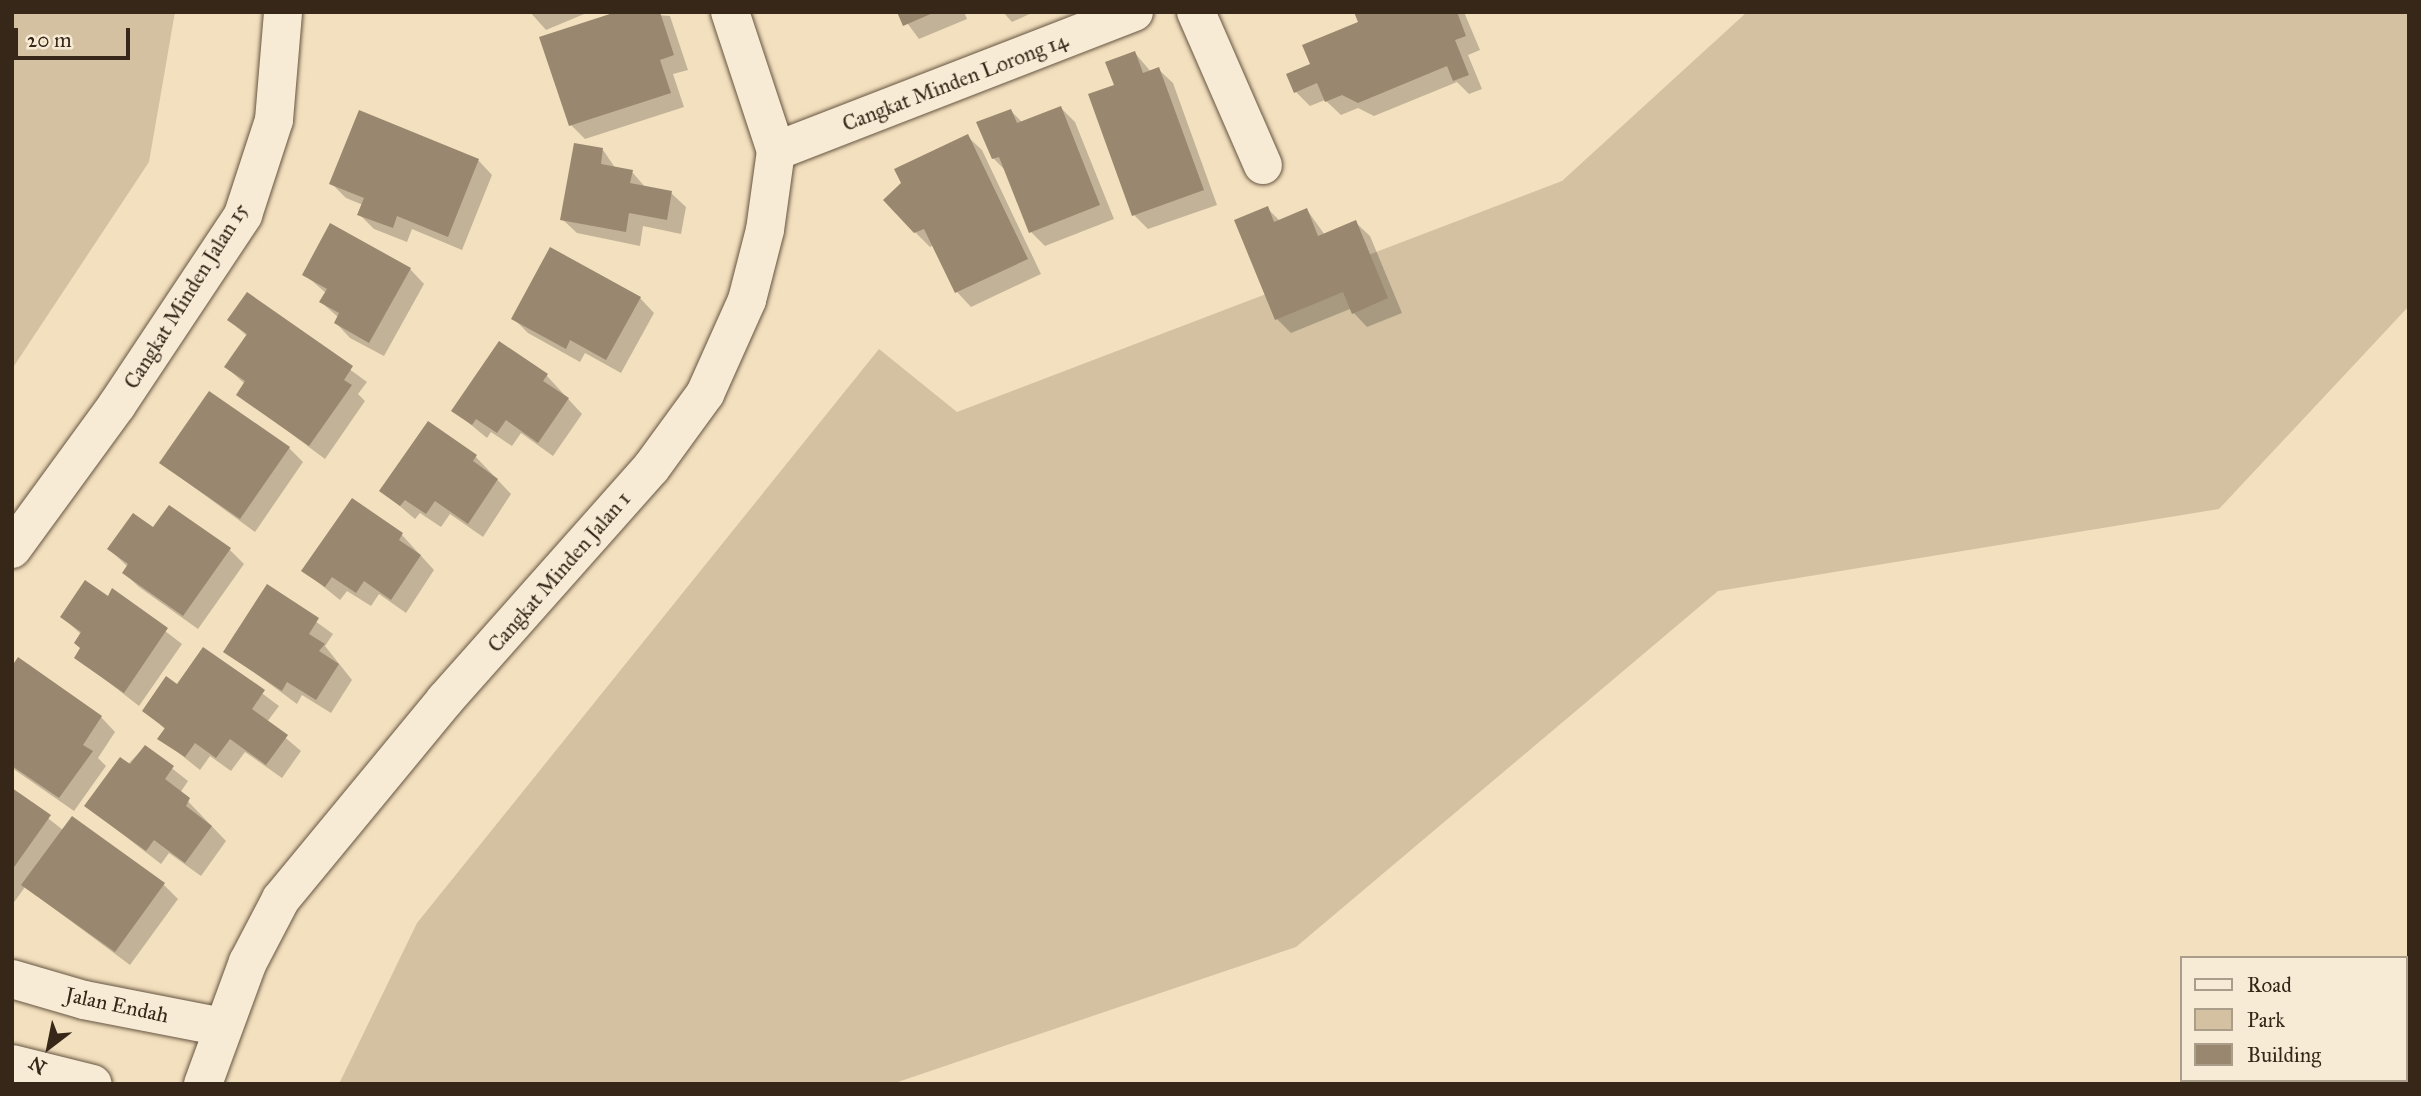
<!DOCTYPE html>
<html>
<head>
<meta charset="utf-8">
<style>
	body { margin:0 }
	#map { position:relative; width:2421px; height:1096px; overflow:hidden; background:#f3e0be; font-family:"IM FELL Great Primer",serif }
	div>[style] { position:absolute }
	.green>* { inset:0; background:#d3c1a2 }
	.shadow>* { inset:0; background:#0003 }
	.building>* { inset:0; background:#99876f }
	.roads { filter:drop-shadow(0 0 2px #665542) drop-shadow(0 0 2px #665542) }
	.minor>* { height:38px; margin:-19px; padding:0 19px; transform-origin:19px; border-radius:19px; background:#f7ebd5 }
	span { translate:-50% -50%; white-space:nowrap; text-align:center; line-height:1.15; -webkit-text-stroke:5px #f7ebd5; paint-order:stroke }
	.street-label { font-size:21px; color:#372719 }
	.frame { position:absolute; inset:0; border:14px solid #372719; pointer-events:none }
	.legend { position:absolute; left:2180px; top:956px; width:228px; height:126px; box-sizing:border-box; background:#f7ebd5; border:2px solid #aa9d8a; margin:0; padding:9px 12px; list-style:none; font-size:21px; color:#372719 }
	.legend li { display:flex; align-items:center; gap:14px; height:35px }
	.legend b { width:35px; border:2px solid #aa9d8a }
	.north { position:absolute; left:14px; top:1012px; width:70px; height:70px; -webkit-text-stroke:5px #f7ebd5; paint-order:stroke; rotate:212deg; font-size:19px; font-weight:700; line-height:28px; text-align:center; color:#372719 }
	.north::after { content:''; display:block; margin:auto; width:24px; height:32px; background:#372719; clip-path:polygon(50% 0,100% 100%,50% 72%,0 100%) }
	.scale { position:absolute; left:14px; top:28px; width:116px; height:32px; box-sizing:border-box; border:4px solid #372719; border-top:0; padding-left:9px; font-size:21px; line-height:24px; white-space:nowrap; color:#372719; -webkit-text-stroke:5px #f7ebd5; paint-order:stroke }
</style>
</head>
<body>
<div id="map">
	<div class="green">
		<i style="clip-path:polygon(12px 12px,175px 12px,149px 162px,12px 369px)"></i>
		<i style="clip-path:polygon(1747px 12px,2409px 12px,2409px 306px,2219px 509px,1718px 591px,1296px 947px,892px 1084px,339px 1084px,417px 923px,879px 349px,957px 412px,1562px 181px)"></i>
	</div>
	<div class="shadow">
		<i style="clip-path:polygon(530px 12px,589px 12px,546px 30px)"></i>
		<i style="clip-path:polygon(621px 12px,670px 16px,688px 70px,673px 74px,684px 107px,585px 139px,571px 125px)"></i>
		<i style="clip-path:polygon(899px 12px,964px 12px,967px 19px,919px 39px)"></i>
		<i style="clip-path:polygon(1003px 12px,1034px 12px,1012px 22px)"></i>
		<i style="clip-path:polygon(1356px 12px,1464px 12px,1480px 50px,1468px 55px,1482px 89px,1469px 94px,1457px 82px,1374px 116px,1358px 108px,1341px 115px,1325px 100px,1310px 106px,1296px 92px,1312px 65px,1360px 23px)"></i>
		<i style="clip-path:polygon(1135px 53px,1151px 72px,1158px 69px,1173px 83px,1217px 205px,1148px 229px,1134px 215px,1116px 87px)"></i>
		<i style="clip-path:polygon(1061px 108px,1075px 122px,1114px 219px,1045px 246px,1031px 232px,1008px 173px,993px 158px,1011px 111px,1023px 123px)"></i>
		<i style="clip-path:polygon(967px 136px,982px 150px,1041px 274px,971px 307px,957px 292px,934px 245px,930px 247px,915px 232px)"></i>
		<i style="clip-path:polygon(603px 150px,616px 169px,632px 172px,646px 188px,671px 193px,686px 207px,681px 234px,643px 226px,640px 246px,577px 233px,562px 219px)"></i>
		<i style="clip-path:polygon(478px 160px,492px 175px,462px 250px,412px 229px,407px 242px,374px 229px,359px 214px,363px 205px,346px 198px,332px 184px)"></i>
		<i style="clip-path:polygon(1267px 208px,1280px 221px,1307px 210px,1325px 235px,1355px 222px,1370px 236px,1402px 313px,1367px 327px,1350px 309px,1291px 333px,1277px 319px)"></i>
		<i style="clip-path:polygon(410px 269px,424px 284px,384px 356px,350px 338px,336px 323px,339px 318px,321px 302px,326px 293px,304px 274px)"></i>
		<i style="clip-path:polygon(247px 294px,367px 382px,358px 394px,365px 401px,325px 459px,238px 394px,245px 384px,226px 367px,247px 336px,229px 320px)"></i>
		<i style="clip-path:polygon(640px 298px,654px 313px,621px 373px,585px 353px,580px 362px,528px 333px,514px 319px)"></i>
		<i style="clip-path:polygon(499px 343px,547px 376px,582px 414px,553px 456px,521px 433px,512px 446px,491px 432px,487px 438px,453px 410px)"></i>
		<i style="clip-path:polygon(289px 448px,303px 462px,255px 532px,161px 463px)"></i>
		<i style="clip-path:polygon(475px 456px,511px 494px,483px 537px,450px 514px,441px 527px,420px 513px,415px 519px,382px 491px)"></i>
		<i style="clip-path:polygon(352px 500px,402px 535px,434px 570px,406px 613px,379px 594px,371px 606px,347px 591px,340px 600px,304px 571px)"></i>
		<i style="clip-path:polygon(153px 530px,229px 549px,244px 564px,198px 629px,139px 587px,124px 573px,128px 567px,109px 549px)"></i>
		<i style="clip-path:polygon(268px 587px,333px 634px,325px 646px,352px 680px,331px 713px,302px 695px,297px 704px,225px 651px)"></i>
		<i style="clip-path:polygon(113px 591px,182px 644px,139px 706px,76px 657px,82px 649px,82px 635px,62px 617px,109px 598px)"></i>
		<i style="clip-path:polygon(203px 649px,279px 706px,267px 722px,301px 751px,282px 778px,245px 752px,231px 771px,210px 756px,200px 770px,160px 738px,166px 730px,145px 711px,177px 686px)"></i>
		<i style="clip-path:polygon(12px 669px,101px 717px,115px 732px,98px 758px,106px 766px,74px 811px,12px 768px)"></i>
		<i style="clip-path:polygon(145px 747px,188px 781px,180px 793px,226px 841px,201px 876px,169px 853px,161px 864px,86px 806px)"></i>
		<i style="clip-path:polygon(12px 790px,63px 830px,163px 884px,178px 899px,130px 965px,25px 887px,12px 905px)"></i>
	</div>
	<div class="building">
		<i style="clip-path:polygon(616px 12px,660px 12px,674px 55px,660px 60px,671px 93px,569px 126px,539px 37px)"></i>
		<i style="clip-path:polygon(897px 12px,935px 12px,903px 26px)"></i>
		<i style="clip-path:polygon(1354px 12px,1457px 12px,1466px 36px,1455px 40px,1469px 75px,1453px 81px,1447px 66px,1358px 103px,1342px 95px,1325px 102px,1317px 83px,1294px 93px,1286px 74px,1310px 64px,1302px 45px,1358px 22px)"></i>
		<i style="clip-path:polygon(1135px 51px,1143px 73px,1159px 67px,1204px 190px,1132px 216px,1088px 94px,1114px 85px,1105px 62px)"></i>
		<i style="clip-path:polygon(1061px 106px,1100px 205px,1029px 233px,999px 157px,992px 159px,976px 122px,1011px 109px,1017px 123px)"></i>
		<i style="clip-path:polygon(359px 110px,479px 159px,448px 237px,397px 216px,393px 228px,357px 215px,364px 198px,329px 184px)"></i>
		<i style="clip-path:polygon(968px 134px,1028px 259px,955px 293px,924px 229px,914px 233px,883px 200px,901px 183px,894px 169px)"></i>
		<i style="clip-path:polygon(574px 143px,603px 148px,601px 164px,633px 170px,630px 183px,672px 191px,667px 220px,629px 213px,626px 232px,560px 220px)"></i>
		<i style="clip-path:polygon(1268px 206px,1274px 222px,1307px 208px,1318px 236px,1356px 220px,1388px 298px,1352px 314px,1343px 292px,1275px 320px,1234px 220px)"></i>
		<i style="clip-path:polygon(330px 223px,411px 268px,369px 343px,334px 323px,339px 313px,319px 302px,327px 289px,302px 275px)"></i>
		<i style="clip-path:polygon(550px 247px,641px 297px,606px 360px,570px 340px,566px 349px,511px 319px)"></i>
		<i style="clip-path:polygon(247px 292px,353px 366px,344px 380px,352px 385px,309px 446px,236px 395px,245px 381px,224px 367px,247px 334px,227px 320px)"></i>
		<i style="clip-path:polygon(499px 341px,548px 374px,543px 381px,569px 398px,538px 443px,506px 420px,497px 433px,476px 419px,472px 425px,451px 411px)"></i>
		<i style="clip-path:polygon(209px 391px,290px 447px,240px 519px,159px 463px)"></i>
		<i style="clip-path:polygon(428px 421px,477px 455px,473px 461px,498px 479px,468px 524px,435px 501px,426px 514px,405px 500px,400px 506px,379px 491px)"></i>
		<i style="clip-path:polygon(352px 498px,403px 533px,399px 540px,421px 555px,391px 600px,364px 581px,356px 593px,332px 577px,325px 587px,301px 571px)"></i>
		<i style="clip-path:polygon(169px 505px,231px 548px,183px 616px,122px 573px,128px 564px,107px 549px,133px 513px,153px 527px)"></i>
		<i style="clip-path:polygon(85px 580px,108px 596px,112px 588px,168px 628px,124px 693px,74px 658px,80px 648px,74px 643px,81px 632px,60px 617px)"></i>
		<i style="clip-path:polygon(267px 584px,319px 618px,309px 634px,325px 644px,319px 651px,339px 664px,316px 700px,287px 682px,282px 691px,223px 652px)"></i>
		<i style="clip-path:polygon(203px 647px,265px 690px,252px 709px,288px 735px,266px 765px,230px 739px,216px 758px,195px 743px,185px 757px,157px 739px,165px 728px,142px 711px,166px 676px,177px 684px)"></i>
		<i style="clip-path:polygon(18px 657px,102px 716px,83px 745px,93px 751px,59px 798px,12px 766px,12px 666px)"></i>
		<i style="clip-path:polygon(145px 745px,174px 766px,165px 779px,190px 798px,186px 806px,212px 826px,185px 863px,154px 840px,146px 851px,84px 806px,120px 757px,130px 764px)"></i>
		<i style="clip-path:polygon(12px 788px,51px 815px,12px 870px)"></i>
		<i style="clip-path:polygon(72px 816px,165px 883px,115px 952px,21px 885px)"></i>
	</div>
	<div class="roads">
		<div class="minor">
			<i style="left:1196px;top:12px;width:167px;rotate:66.4deg"></i>
			<i style="left:776px;top:151px;width:384px;rotate:-21.2deg"></i>
			<i style="left:12px;top:549px;width:178px;rotate:-53.9deg"></i>
			<i style="left:117px;top:405px;width:228px;rotate:-56.4deg"></i>
			<i style="left:243px;top:215px;width:100px;rotate:-71.9deg"></i>
			<i style="left:274px;top:120px;width:108px;rotate:-85.2deg"></i>
			<i style="left:12px;top:979px;width:75px;rotate:16.3deg"></i>
			<i style="left:84px;top:1000px;width:142px;rotate:11deg"></i>
			<i style="left:12px;top:1064px;width:83px;rotate:13.9deg"></i>
			<i style="left:203px;top:1084px;width:130px;rotate:-69.8deg"></i>
			<i style="left:248px;top:962px;width:71px;rotate:-62.4deg"></i>
			<i style="left:281px;top:899px;width:258px;rotate:-50.5deg"></i>
			<i style="left:445px;top:700px;width:310px;rotate:-48.4deg"></i>
			<i style="left:651px;top:468px;width:92px;rotate:-53.9deg"></i>
			<i style="left:705px;top:394px;width:103px;rotate:-65.9deg"></i>
			<i style="left:747px;top:300px;width:72px;rotate:-75.6deg"></i>
			<i style="left:765px;top:230px;width:80px;rotate:-82.1deg"></i>
			<i style="left:776px;top:151px;width:146px;rotate:-108.3deg"></i>
		</div>
	</div>
	<div class="street-label">
		<span style="left:955px;top:82px;rotate:-21deg">Cangkat Minden Lorong 14</span>
		<span style="left:186px;top:296px;rotate:-58deg">Cangkat Minden Jalan 15</span>
		<span style="left:559px;top:572px;rotate:-49deg">Cangkat Minden Jalan 1</span>
		<span style="left:117px;top:1005px;rotate:12deg">Jalan Endah</span>
	</div>
	<div class="frame"></div>
	<ul class="legend">
	<li><b style="height:9px;background:#f7ebd5"></b>Road</li>
	<li><b style="height:19px;background:#d3c1a2"></b>Park</li>
	<li><b style="height:19px;background:#99876f"></b>Building</li>
	</ul>
	<div class="north">N</div>
	<div class="scale">20 m</div>
</div>
</body>
</html>
